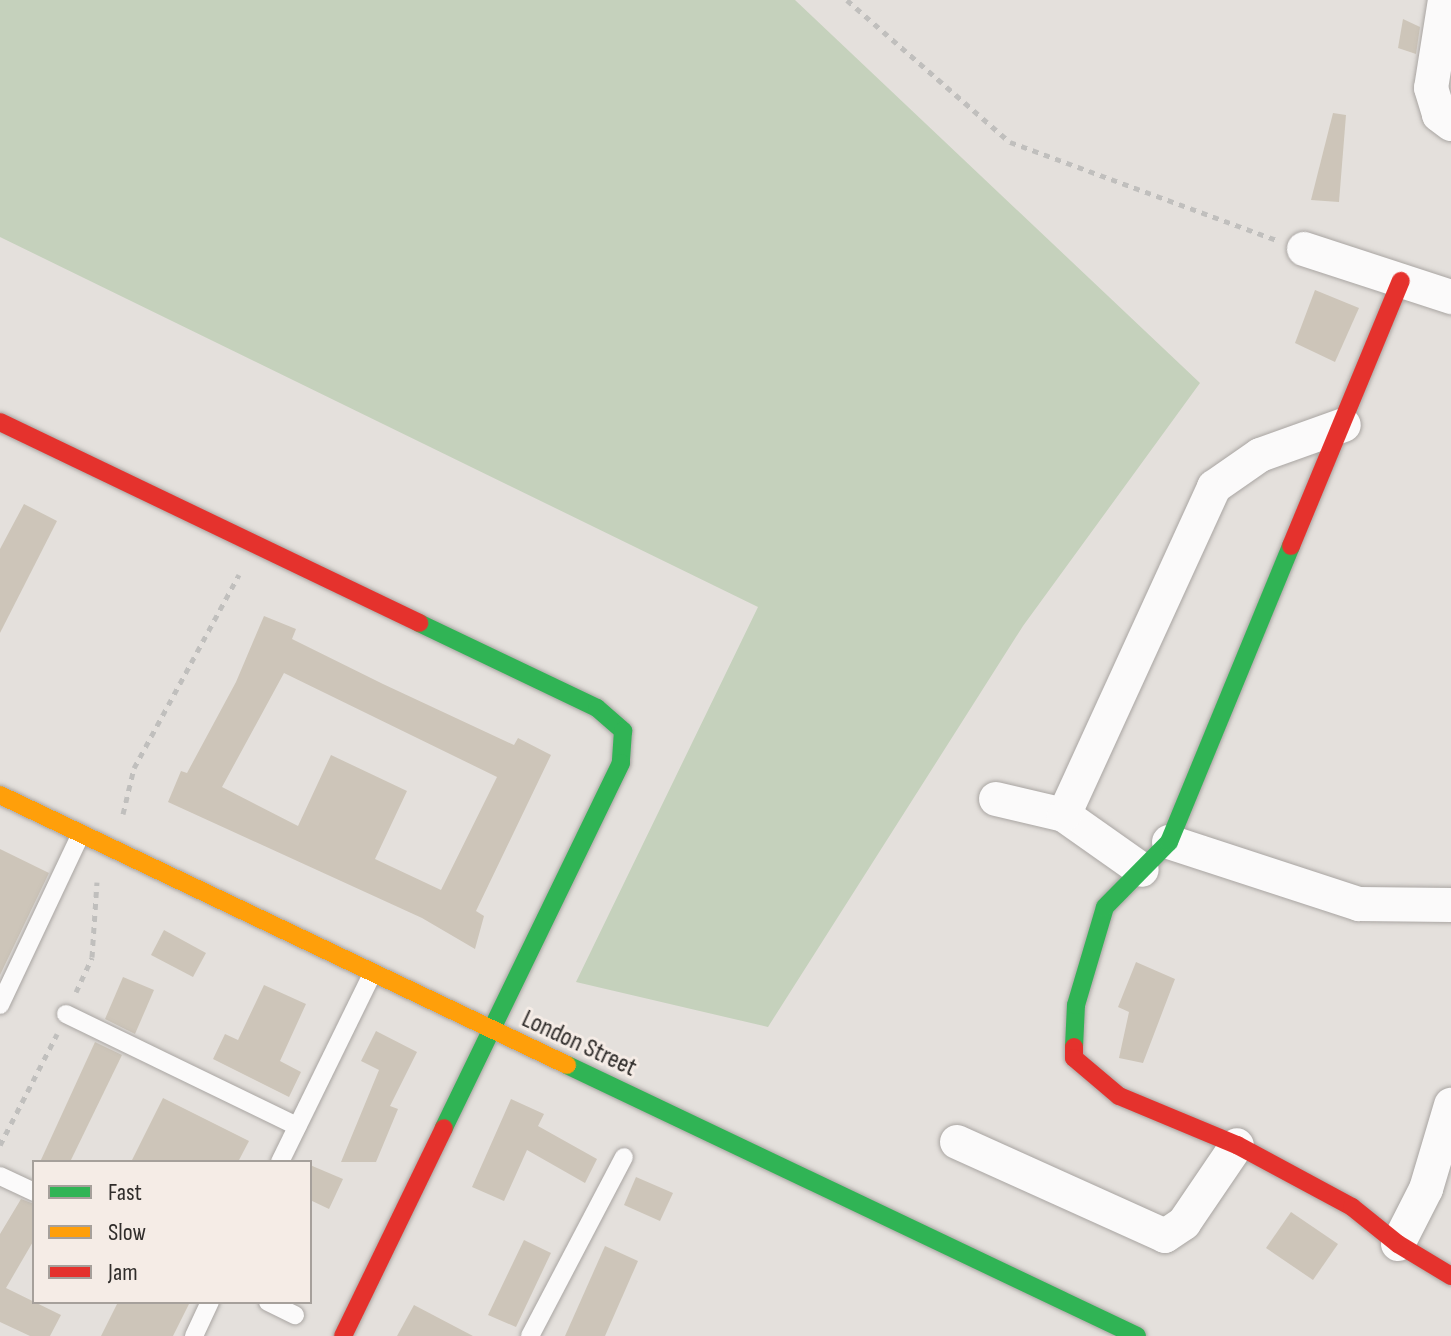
<!DOCTYPE html>
<html>
<head>
<meta charset="utf-8">
<style>
	body { margin:0 }
	#map { position:relative; width:1451px; height:1336px; overflow:hidden; background:#e4e0dc; font-family:"Sofia Sans Condensed",sans-serif }
	div>[style] { position:absolute }
	.green>* { inset:0; background:#c5d1bc }
	.building>* { inset:0; background:#cdc5b9 }
	.path>* { height:5px; margin-top:-2.5px; transform-origin:0; background:repeating-linear-gradient(90deg,#c0bfbd 0 6px,transparent 0 12px) }
	.roads { filter:drop-shadow(0 0 2px #a9a5a2) drop-shadow(0 0 2px #a9a5a2) }
	.lane>* { height:18px; margin:-9px; padding:0 9px; transform-origin:9px; border-radius:9px; background:#fbfafa }
	.street>* { height:34px; margin:-17px; padding:0 17px; transform-origin:17px; border-radius:17px; background:#fbfafa }
	.fast>* { height:18px; margin:-9px; padding:0 9px; transform-origin:9px; border-radius:9px; background:#30b455 }
	.slow>* { height:18px; margin:-9px; padding:0 9px; transform-origin:9px; border-radius:9px; background:#ff9f0a }
	.jam>* { height:18px; margin:-9px; padding:0 9px; transform-origin:9px; border-radius:9px; background:#e5322d }
	span { translate:-50% -50%; white-space:nowrap; text-align:center; line-height:1.15; -webkit-text-stroke:6px #f5ece6; paint-order:stroke }
	.street-label { font-size:26px; color:#302d2b }
	.legend { position:absolute; left:32px; top:1160px; width:280px; height:144px; box-sizing:border-box; background:#f5ece6; border:2px solid #a6a09b; margin:0; padding:10px 14px; list-style:none; font-size:24px; color:#302d2b }
	.legend li { display:flex; align-items:center; gap:16px; height:40px }
	.legend b { width:40px; border:2px solid #a6a09b }
</style>
</head>
<body>
<div id="map">
	<div class="green">
		<i style="clip-path:polygon(0 0,795px 0,1200px 383px,1023px 626px,768px 1027px,576px 982px,758px 607px,0 237px)"></i>
	</div>
	<div class="building">
		<i style="clip-path:polygon(1403px 19px,1420px 27px,1416px 54px,1398px 48px)"></i>
		<i style="clip-path:polygon(1333px 113px,1346px 115px,1339px 202px,1311px 200px)"></i>
		<i style="clip-path:polygon(1315px 290px,1359px 308px,1335px 362px,1295px 343px)"></i>
		<i style="clip-path:polygon(24px 504px,57px 521px,0 633px,0 549px)"></i>
		<i style="clip-path:polygon(evenodd,264px 616px,296px 629px,292px 639px,383px 684px,514px 745px,518px 738px,551px 755px,476px 911px,484px 916px,475px 949px,422px 918px,168px 802px,181px 771px,187px 773px,236px 682px,264px 616px,284px 673px,497px 777px,441px 890px,375px 859px,407px 791px,331px 755px,298px 826px,222px 787px,284px 673px)"></i>
		<i style="clip-path:polygon(0 849px,49px 873px,0 975px)"></i>
		<i style="clip-path:polygon(164px 930px,206px 953px,193px 977px,151px 955px)"></i>
		<i style="clip-path:polygon(1136px 962px,1175px 979px,1143px 1063px,1119px 1058px,1129px 1012px,1118px 1007px)"></i>
		<i style="clip-path:polygon(123px 977px,154px 990px,135px 1034px,105px 1019px)"></i>
		<i style="clip-path:polygon(264px 985px,306px 1004px,280px 1061px,301px 1072px,289px 1097px,213px 1059px,225px 1034px,238px 1040px)"></i>
		<i style="clip-path:polygon(376px 1031px,417px 1052px,390px 1106px,398px 1109px,376px 1162px,341px 1162px,379px 1070px,361px 1061px)"></i>
		<i style="clip-path:polygon(95px 1042px,122px 1055px,70px 1162px,40px 1162px)"></i>
		<i style="clip-path:polygon(163px 1098px,249px 1141px,238px 1162px,131px 1162px)"></i>
		<i style="clip-path:polygon(511px 1099px,544px 1114px,538px 1126px,597px 1159px,585px 1183px,527px 1150px,504px 1201px,472px 1187px)"></i>
		<i style="clip-path:polygon(310px 1165px,343px 1179px,329px 1209px,310px 1200px)"></i>
		<i style="clip-path:polygon(636px 1177px,673px 1193px,660px 1221px,624px 1205px)"></i>
		<i style="clip-path:polygon(21px 1199px,34px 1204px,34px 1240px,6px 1288px,61px 1315px,50px 1336px,30px 1336px,0 1322px,0 1234px)"></i>
		<i style="clip-path:polygon(1291px 1212px,1338px 1244px,1313px 1280px,1266px 1248px)"></i>
		<i style="clip-path:polygon(524px 1240px,551px 1253px,516px 1327px,488px 1315px)"></i>
		<i style="clip-path:polygon(605px 1246px,638px 1261px,605px 1336px,565px 1336px)"></i>
		<i style="clip-path:polygon(118px 1302px,190px 1302px,173px 1336px,101px 1336px)"></i>
		<i style="clip-path:polygon(414px 1305px,473px 1336px,397px 1336px)"></i>
	</div>
	<div class="path">
		<i style="left:847px;top:0;width:216px;rotate:41.1deg"></i>
		<i style="left:1010px;top:142px;width:283px;rotate:20.2deg"></i>
		<i style="left:123px;top:814px;width:47px;rotate:-76.6deg"></i>
		<i style="left:134px;top:768px;width:220px;rotate:-61.5deg"></i>
		<i style="left:76px;top:992px;width:38px;rotate:-65deg"></i>
		<i style="left:92px;top:957px;width:75px;rotate:-86.2deg"></i>
		<i style="left:0;top:1145px;width:125px;rotate:-62.8deg"></i>
	</div>
	<div class="roads">
		<div class="lane">
			<i style="left:0;top:1005px;width:189px;rotate:-64.7deg"></i>
			<i style="left:66px;top:1014px;width:257px;rotate:25.9deg"></i>
			<i style="left:280px;top:1162px;width:209px;rotate:-63.9deg"></i>
			<i style="left:0;top:1176px;width:38px;rotate:25deg"></i>
			<i style="left:268px;top:1302px;width:30px;rotate:26deg"></i>
			<i style="left:194px;top:1336px;width:38px;rotate:-65deg"></i>
			<i style="left:530px;top:1336px;width:202px;rotate:-62.3deg"></i>
		</div>
		<div class="street">
			<i style="left:1445px;top:0;width:89px;rotate:99deg"></i>
			<i style="left:1431px;top:88px;width:28px;rotate:73deg"></i>
			<i style="left:1439px;top:115px;width:15px;rotate:37deg"></i>
			<i style="left:1304px;top:249px;width:155px;rotate:18.1deg"></i>
			<i style="left:996px;top:799px;width:70px;rotate:13.2deg"></i>
			<i style="left:1064px;top:815px;width:95px;rotate:35.2deg"></i>
			<i style="left:1064px;top:815px;width:361px;rotate:-65.4deg"></i>
			<i style="left:1214px;top:487px;width:56px;rotate:-34.8deg"></i>
			<i style="left:1260px;top:455px;width:89px;rotate:-19.7deg"></i>
			<i style="left:1169px;top:842px;width:200px;rotate:18.1deg"></i>
			<i style="left:1359px;top:904px;width:92px;rotate:0.6deg"></i>
			<i style="left:957px;top:1142px;width:228px;rotate:24.3deg"></i>
			<i style="left:1165px;top:1236px;width:23px;rotate:-34deg"></i>
			<i style="left:1184px;top:1223px;width:94px;rotate:-55.8deg"></i>
			<i style="left:1398px;top:1244px;width:62px;rotate:-63deg"></i>
			<i style="left:1426px;top:1189px;width:88px;rotate:-73.4deg"></i>
		</div>
		<div class="fast">
			<i style="left:419px;top:623px;width:197px;rotate:25.5deg"></i>
			<i style="left:597px;top:708px;width:35px;rotate:41deg"></i>
			<i style="left:623px;top:731px;width:32px;rotate:94deg"></i>
			<i style="left:621px;top:763px;width:406px;rotate:115.9deg"></i>
			<i style="left:1074px;top:1047px;width:42px;rotate:-87.3deg"></i>
			<i style="left:1076px;top:1005px;width:102px;rotate:-73.5deg"></i>
			<i style="left:1105px;top:907px;width:91px;rotate:-45.4deg"></i>
			<i style="left:1169px;top:842px;width:320px;rotate:-67.6deg"></i>
			<i style="left:567px;top:1065px;width:631px;rotate:25.43deg"></i>
		</div>
		<div class="slow">
			<i style="left:0;top:795px;width:628px;rotate:25.46deg"></i>
		</div>
		<div class="jam">
			<i style="left:0;top:422px;width:465px;rotate:25.6deg"></i>
			<i style="left:1291px;top:546px;width:287px;rotate:-67.5deg"></i>
			<i style="left:1074px;top:1047px;width:11px;rotate:90deg"></i>
			<i style="left:1074px;top:1058px;width:59px;rotate:40.2deg"></i>
			<i style="left:1119px;top:1096px;width:128px;rotate:22.6deg"></i>
			<i style="left:1237px;top:1145px;width:131px;rotate:28.3deg"></i>
			<i style="left:1352px;top:1207px;width:59px;rotate:38.8deg"></i>
			<i style="left:1398px;top:1244px;width:62px;rotate:31.1deg"></i>
			<i style="left:343px;top:1336px;width:231px;rotate:-64.1deg"></i>
		</div>
	</div>
	<div class="street-label">
		<span style="left:579px;top:1044px;rotate:25deg">London Street</span>
	</div>
	<ul class="legend">
	<li><b style="height:10px;background:#30b455"></b>Fast</li>
	<li><b style="height:10px;background:#ff9f0a"></b>Slow</li>
	<li><b style="height:10px;background:#e5322d"></b>Jam</li>
	</ul>
</div>
</body>
</html>
